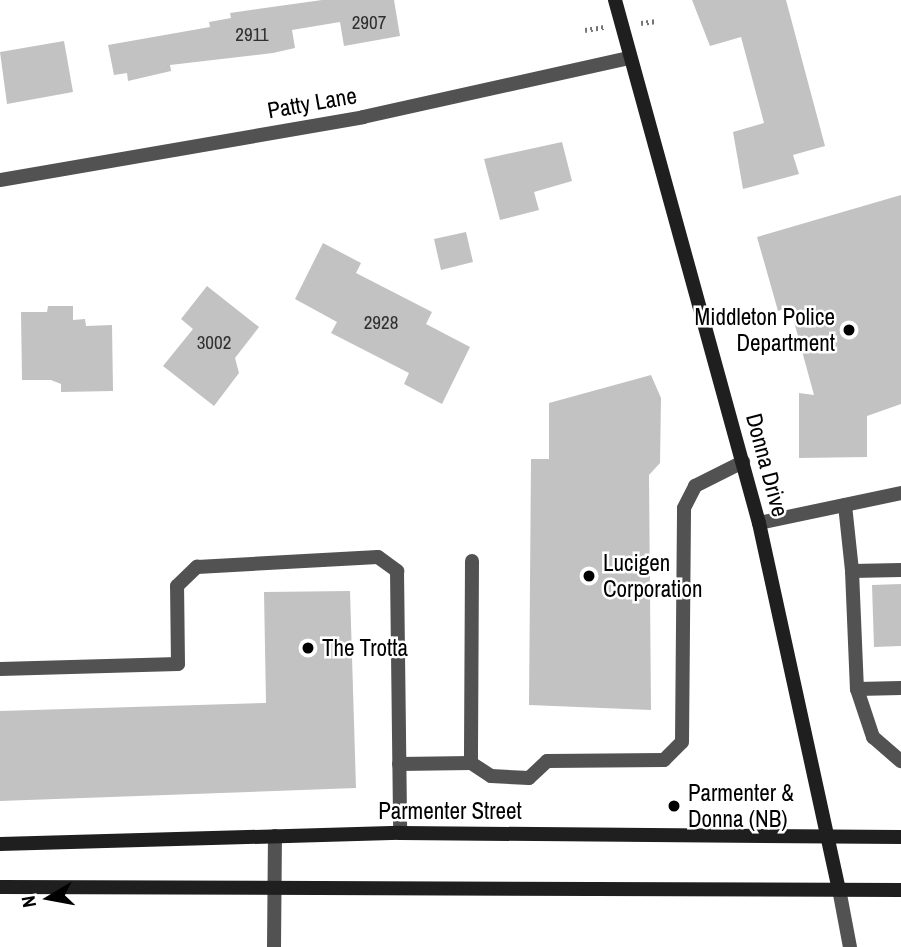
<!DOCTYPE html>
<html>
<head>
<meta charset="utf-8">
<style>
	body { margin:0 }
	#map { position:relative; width:901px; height:947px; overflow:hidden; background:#fff; font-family:"Archivo Narrow",sans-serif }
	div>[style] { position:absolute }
	.building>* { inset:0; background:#c2c2c2 }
	.path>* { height:4.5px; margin-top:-2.25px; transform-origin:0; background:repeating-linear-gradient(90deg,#747474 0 2px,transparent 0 5.5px) }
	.lane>* { height:14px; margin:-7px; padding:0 7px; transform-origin:7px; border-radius:7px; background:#525252 }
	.street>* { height:14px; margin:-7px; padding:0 7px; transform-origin:7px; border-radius:7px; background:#525252 }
	.secondary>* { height:14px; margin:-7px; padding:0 7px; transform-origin:7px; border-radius:7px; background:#1f1f1f }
	.dots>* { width:19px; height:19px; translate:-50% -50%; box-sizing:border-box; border:4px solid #fff; border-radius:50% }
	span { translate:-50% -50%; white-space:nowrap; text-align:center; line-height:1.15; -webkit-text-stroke:5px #fff; paint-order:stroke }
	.number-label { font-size:19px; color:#303030 }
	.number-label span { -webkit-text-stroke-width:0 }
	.street-label { font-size:23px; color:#000 }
	.poi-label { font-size:23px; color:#000 }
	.right { translate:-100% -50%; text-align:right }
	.left { translate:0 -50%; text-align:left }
	.north { position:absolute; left:14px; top:863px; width:70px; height:70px; -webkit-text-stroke:5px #fff; paint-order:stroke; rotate:260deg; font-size:19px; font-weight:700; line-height:28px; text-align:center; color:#000 }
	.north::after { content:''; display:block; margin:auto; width:24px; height:32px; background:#000; clip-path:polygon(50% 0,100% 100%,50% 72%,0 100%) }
</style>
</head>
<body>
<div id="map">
	<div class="building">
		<i style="clip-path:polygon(322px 0,394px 0,400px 36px,344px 46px,340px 22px,292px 30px,295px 48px,273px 53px,170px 65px,171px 71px,128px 81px,127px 73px,114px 75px,108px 45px,210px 27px,209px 22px,231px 18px,230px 13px)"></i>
		<i style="clip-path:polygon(692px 0,786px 0,825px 146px,793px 155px,799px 174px,743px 189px,733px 132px,764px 123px,741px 37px,710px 46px)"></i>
		<i style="clip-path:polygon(64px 41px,73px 92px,7px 104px,0 52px)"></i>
		<i style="clip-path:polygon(562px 142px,572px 181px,534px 192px,539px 210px,500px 220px,484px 159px)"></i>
		<i style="clip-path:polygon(901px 195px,901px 404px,867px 416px,867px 457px,799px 458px,799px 393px,814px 395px,790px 307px,778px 311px,757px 237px)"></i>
		<i style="clip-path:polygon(466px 232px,473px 262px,441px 270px,434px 239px)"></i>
		<i style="clip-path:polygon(323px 243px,361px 263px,356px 273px,432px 312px,426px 324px,470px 347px,442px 404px,404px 384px,409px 373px,331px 333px,337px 322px,295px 299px)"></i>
		<i style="clip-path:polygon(207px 286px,259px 327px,235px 358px,239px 373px,214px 406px,163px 366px,193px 329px,181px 319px)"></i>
		<i style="clip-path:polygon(48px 306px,73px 306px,73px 320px,85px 319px,86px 326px,112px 325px,113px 391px,61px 392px,61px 384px,51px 380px,22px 380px,21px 312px,47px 312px)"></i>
		<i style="clip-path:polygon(651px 375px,661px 398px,660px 463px,649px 475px,651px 710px,529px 705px,531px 459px,549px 459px,549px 403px)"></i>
		<i style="clip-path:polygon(901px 584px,901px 646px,874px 647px,872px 585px)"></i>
		<i style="clip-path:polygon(350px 591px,356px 788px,0 801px,0 711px,266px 703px,264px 592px)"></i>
	</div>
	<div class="path">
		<i style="left:641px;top:23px;width:16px;rotate:-7deg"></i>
		<i style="left:585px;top:30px;width:20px;rotate:-9deg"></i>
	</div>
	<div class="lane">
		<i style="left:845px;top:505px;width:66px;rotate:83.9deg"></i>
		<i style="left:759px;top:523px;width:145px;rotate:-11.9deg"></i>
		<i style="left:472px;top:561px;width:202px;rotate:90.3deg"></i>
		<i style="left:471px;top:763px;width:24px;rotate:33deg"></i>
		<i style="left:491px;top:776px;width:38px;rotate:3deg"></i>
		<i style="left:529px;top:778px;width:25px;rotate:-43deg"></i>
		<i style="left:547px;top:761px;width:117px;rotate:-0.5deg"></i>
		<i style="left:664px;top:760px;width:25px;rotate:-45deg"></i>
		<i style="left:682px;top:742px;width:234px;rotate:-89.5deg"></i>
		<i style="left:684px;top:508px;width:25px;rotate:-63deg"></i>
		<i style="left:695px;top:486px;width:54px;rotate:-26.6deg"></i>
		<i style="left:901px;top:570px;width:49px;rotate:178.8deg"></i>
		<i style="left:852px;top:571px;width:118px;rotate:87.6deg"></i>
		<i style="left:857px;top:689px;width:51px;rotate:71.6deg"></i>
		<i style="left:873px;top:737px;width:37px;rotate:41deg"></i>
		<i style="left:0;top:669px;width:178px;rotate:-1.6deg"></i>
		<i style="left:178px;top:664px;width:78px;rotate:-90.7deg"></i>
		<i style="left:177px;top:586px;width:28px;rotate:-44deg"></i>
		<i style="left:197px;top:567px;width:181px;rotate:-3.2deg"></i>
		<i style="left:378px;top:557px;width:24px;rotate:36deg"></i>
		<i style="left:397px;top:571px;width:262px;rotate:89.3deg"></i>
		<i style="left:857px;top:689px;width:44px;rotate:-1.3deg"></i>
		<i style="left:399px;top:764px;width:72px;rotate:-0.8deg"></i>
		<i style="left:274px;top:947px;width:111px;rotate:-89.5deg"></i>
	</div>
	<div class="street">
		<i style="left:0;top:180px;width:368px;rotate:-9.8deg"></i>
		<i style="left:363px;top:117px;width:273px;rotate:-12.5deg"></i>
		<i style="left:839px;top:889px;width:59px;rotate:79.3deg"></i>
	</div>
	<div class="secondary">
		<i style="left:615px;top:0;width:542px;rotate:74.61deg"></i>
		<i style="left:759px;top:523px;width:375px;rotate:77.7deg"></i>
		<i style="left:0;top:844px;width:400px;rotate:-1.6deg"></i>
		<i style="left:400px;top:833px;width:501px;rotate:0.46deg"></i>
		<i style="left:0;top:887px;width:901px;rotate:0.19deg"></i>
	</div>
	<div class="dots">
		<i style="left:849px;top:330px;background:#000"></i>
		<i style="left:589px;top:576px;background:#000"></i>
		<i style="left:308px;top:648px;background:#000"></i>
		<i style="left:674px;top:806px;background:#000"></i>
	</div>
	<div class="number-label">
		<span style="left:369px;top:23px">2907</span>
		<span style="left:252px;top:35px">2911</span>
		<span style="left:381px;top:323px">2928</span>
		<span style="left:214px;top:343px">3002</span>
	</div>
	<div class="street-label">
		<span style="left:312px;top:103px;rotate:-10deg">Patty Lane</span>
		<span style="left:767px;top:465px;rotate:75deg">Donna Drive</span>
		<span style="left:450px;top:811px">Parmenter Street</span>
	</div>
	<div class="poi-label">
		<span class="right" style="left:835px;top:330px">Middleton Police<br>Department</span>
		<span class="left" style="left:603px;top:576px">Lucigen<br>Corporation</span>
		<span class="left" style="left:322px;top:648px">The Trotta</span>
		<span class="left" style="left:688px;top:806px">Parmenter &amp;<br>Donna (NB)</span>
	</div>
	<div class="north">N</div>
</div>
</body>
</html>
